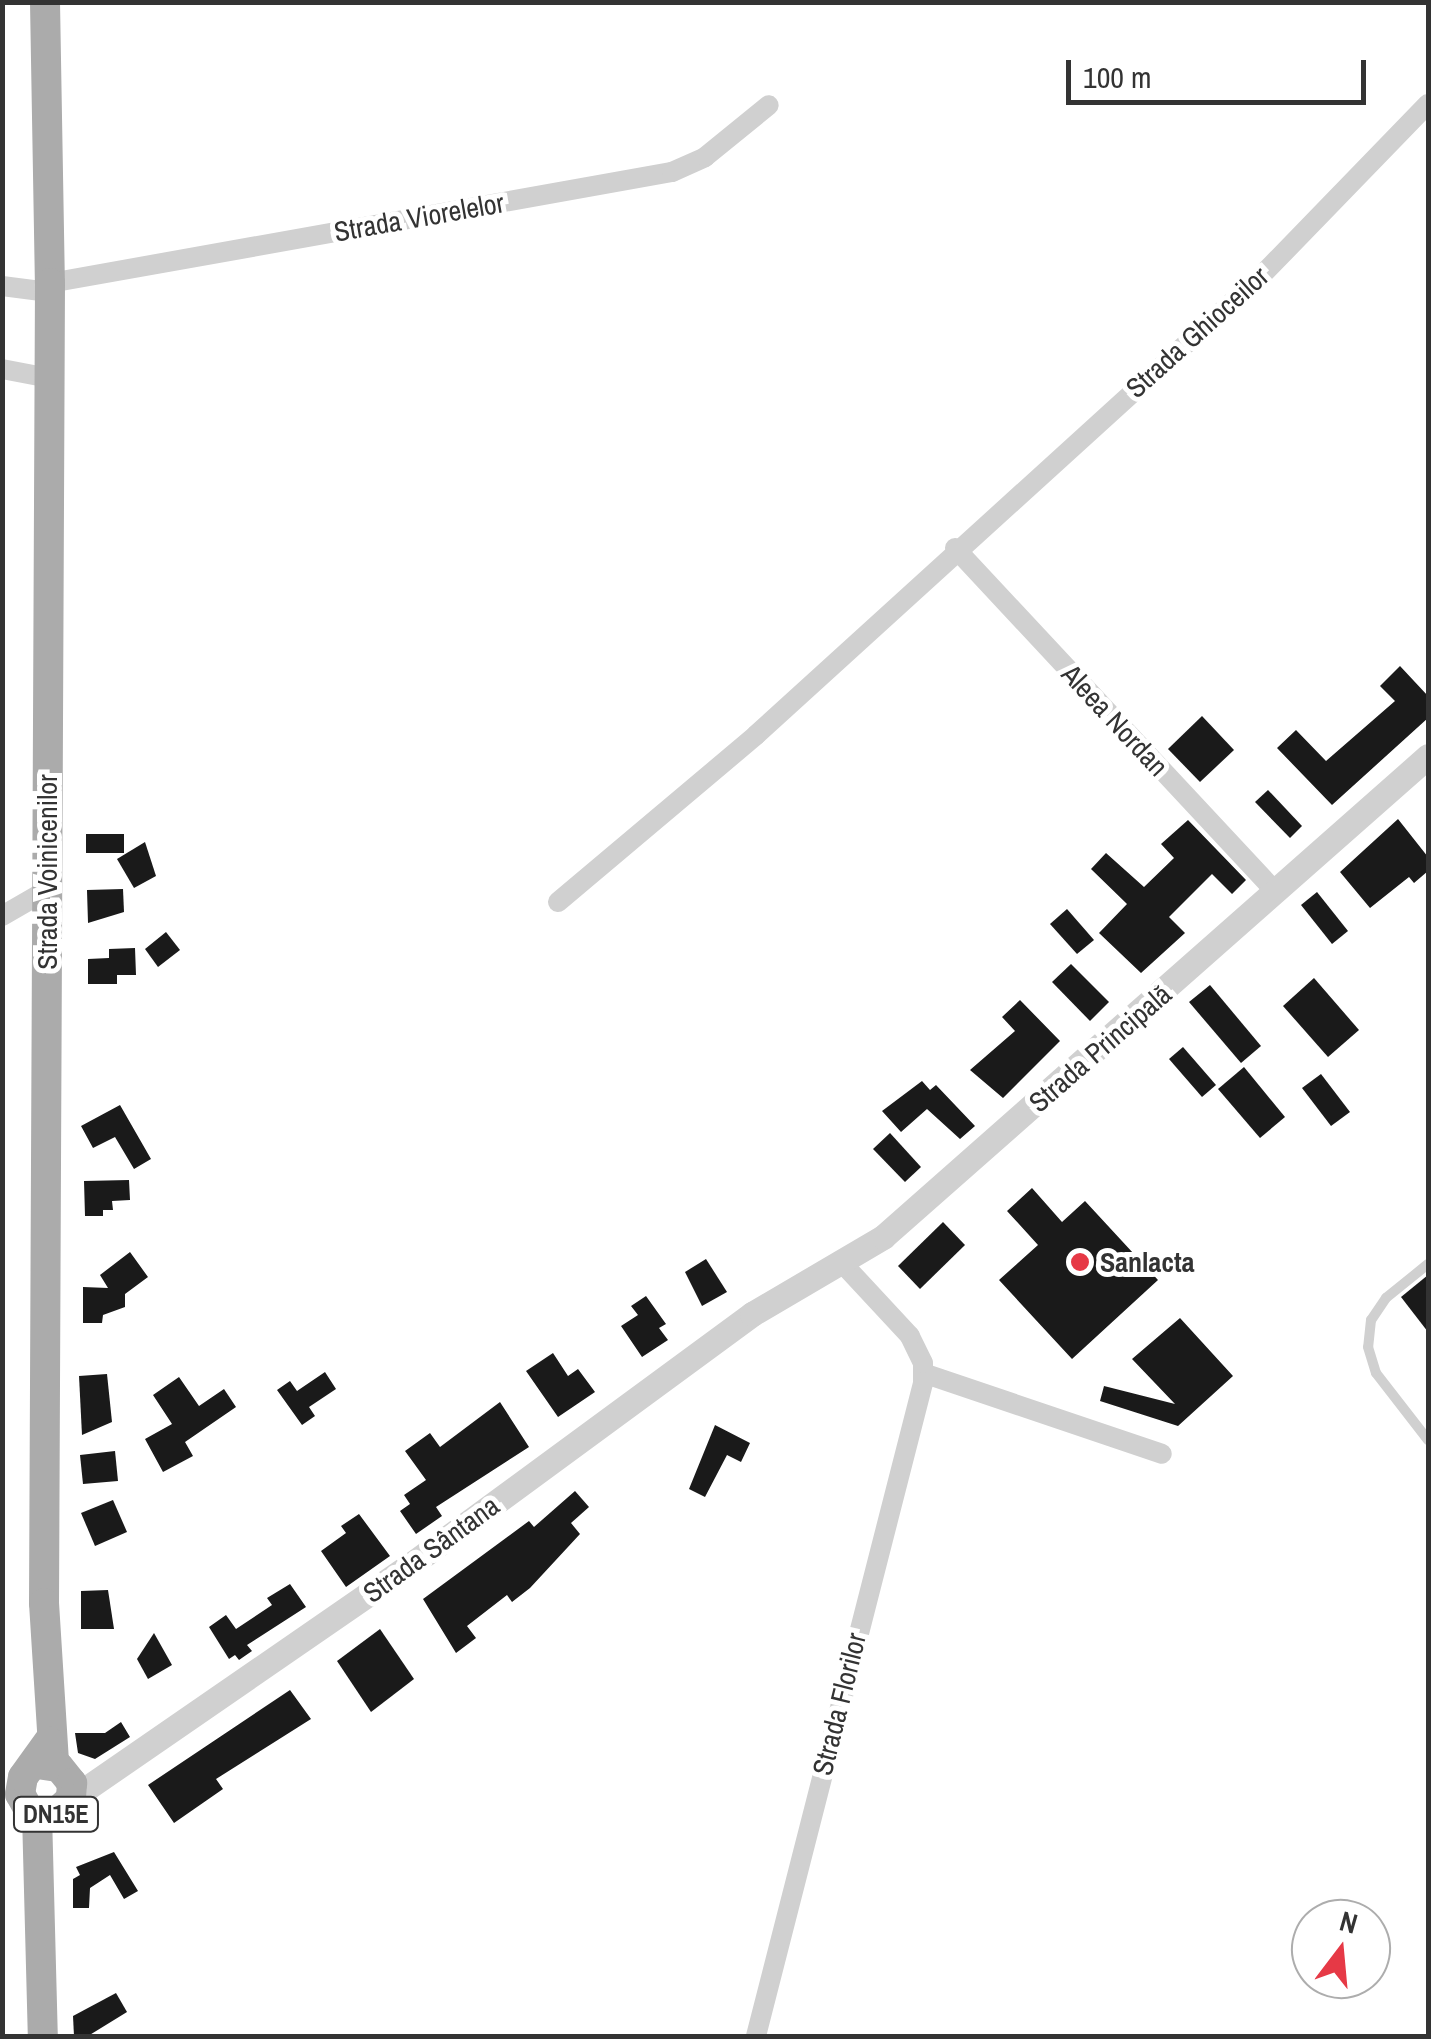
<!DOCTYPE html>
<html>
<head>
<meta charset="utf-8">
<style>
	body { margin:0 }
	#map { position:relative; width:1431px; height:2039px; overflow:hidden; background:#fff; font-family:"Archivo Narrow",sans-serif }
	div>[style] { position:absolute }
	.building>* { inset:0; background:#1a1a1a }
	.service>* { height:10px; margin:-5px; padding:0 5px; transform-origin:5px; border-radius:5px; background:#d0d0d0 }
	.minor>* { height:20px; margin:-10px; padding:0 10px; transform-origin:10px; border-radius:10px; background:#d0d0d0 }
	.tertiary>* { height:25px; margin:-12.5px; padding:0 12.5px; transform-origin:12.5px; border-radius:12.5px; background:#d0d0d0 }
	.primary>* { height:30px; margin:-15px; padding:0 15px; transform-origin:15px; border-radius:15px; background:#ababab }
	.dots>* { width:28px; height:28px; translate:-50% -50%; box-sizing:border-box; border:5px solid #fff; border-radius:50% }
	span { translate:-50% -50%; white-space:nowrap; text-align:center; line-height:1.15; -webkit-text-stroke:10px #fff; paint-order:stroke }
	.shield-label span { padding:2px 8px; background:#fff; border:2px solid; border-radius:8px; -webkit-text-stroke-width:0 }
	.shield-label { font-size:25px; color:#333; font-weight:700 }
	.street-label { font-size:28px; color:#333 }
	.poi-label { font-size:28px; color:#333; font-weight:700 }
	.left { translate:0 -50%; text-align:left }
	.frame { position:absolute; inset:0; border:5px solid #333; pointer-events:none }
	.north { position:absolute; left:1291px; top:1899px; width:100px; height:100px; box-sizing:border-box; background:#fff; border:2px solid #adadad; border-radius:50%; rotate:16deg; font-size:28px; font-weight:700; line-height:40px; text-align:center; color:#333 }
	.north::after { content:''; display:block; margin:auto; width:35px; height:45px; background:#e63946; clip-path:polygon(50% 0,100% 100%,50% 72%,0 100%) }
	.scale { position:absolute; left:1066px; top:60px; width:300px; height:45px; box-sizing:border-box; border:5px solid #333; border-top:0; padding-left:12px; font-size:30px; line-height:35px; white-space:nowrap; color:#333; -webkit-text-stroke:8px #fff; paint-order:stroke }
</style>
</head>
<body>
<div id="map">
	<div class="building">
		<i style="clip-path:polygon(1400px 666px,1428px 696px,1428px 718px,1332px 805px,1277px 748px,1296px 730px,1326px 761px,1395px 701px,1380px 686px)"></i>
		<i style="clip-path:polygon(1202px 716px,1234px 750px,1200px 782px,1168px 749px)"></i>
		<i style="clip-path:polygon(1268px 790px,1302px 826px,1290px 838px,1255px 802px)"></i>
		<i style="clip-path:polygon(1398px 819px,1428px 857px,1428px 871px,1414px 883px,1409px 877px,1370px 908px,1340px 872px)"></i>
		<i style="clip-path:polygon(1188px 820px,1246px 880px,1232px 894px,1212px 874px,1169px 917px,1185px 933px,1141px 973px,1099px 933px,1127px 904px,1091px 869px,1106px 853px,1144px 887px,1174px 858px,1161px 844px)"></i>
		<i style="clip-path:polygon(86px 834px,124px 834px,124px 853px,86px 853px)"></i>
		<i style="clip-path:polygon(145px 842px,156px 876px,134px 888px,117px 859px)"></i>
		<i style="clip-path:polygon(123px 889px,124px 912px,88px 923px,87px 890px)"></i>
		<i style="clip-path:polygon(1317px 892px,1348px 931px,1332px 944px,1301px 905px)"></i>
		<i style="clip-path:polygon(1067px 909px,1094px 940px,1077px 954px,1050px 924px)"></i>
		<i style="clip-path:polygon(166px 932px,180px 950px,158px 967px,145px 949px)"></i>
		<i style="clip-path:polygon(135px 948px,136px 975px,117px 975px,117px 984px,88px 984px,88px 959px,109px 958px,109px 949px)"></i>
		<i style="clip-path:polygon(1071px 964px,1109px 1002px,1090px 1021px,1052px 982px)"></i>
		<i style="clip-path:polygon(1314px 978px,1359px 1030px,1328px 1057px,1283px 1006px)"></i>
		<i style="clip-path:polygon(1210px 985px,1261px 1046px,1241px 1063px,1189px 1002px)"></i>
		<i style="clip-path:polygon(1020px 1000px,1060px 1041px,1003px 1098px,970px 1070px,1015px 1031px,1002px 1017px)"></i>
		<i style="clip-path:polygon(1183px 1047px,1216px 1085px,1202px 1097px,1169px 1059px)"></i>
		<i style="clip-path:polygon(1244px 1067px,1285px 1117px,1260px 1138px,1218px 1089px)"></i>
		<i style="clip-path:polygon(1321px 1074px,1350px 1112px,1331px 1126px,1302px 1088px)"></i>
		<i style="clip-path:polygon(922px 1081px,930px 1090px,936px 1085px,975px 1126px,960px 1139px,927px 1109px,901px 1132px,882px 1111px)"></i>
		<i style="clip-path:polygon(120px 1105px,151px 1159px,134px 1169px,115px 1137px,93px 1148px,81px 1126px)"></i>
		<i style="clip-path:polygon(890px 1133px,921px 1167px,905px 1182px,873px 1149px)"></i>
		<i style="clip-path:polygon(129px 1180px,130px 1200px,112px 1201px,113px 1210px,103px 1210px,103px 1216px,85px 1216px,84px 1181px)"></i>
		<i style="clip-path:polygon(1032px 1188px,1062px 1222px,1085px 1201px,1158px 1280px,1072px 1359px,999px 1280px,1038px 1245px,1007px 1211px)"></i>
		<i style="clip-path:polygon(943px 1222px,965px 1245px,920px 1289px,898px 1266px)"></i>
		<i style="clip-path:polygon(130px 1252px,148px 1277px,125px 1294px,125px 1307px,103px 1315px,102px 1323px,83px 1323px,83px 1287px,108px 1288px,100px 1275px)"></i>
		<i style="clip-path:polygon(706px 1259px,727px 1292px,702px 1306px,685px 1272px)"></i>
		<i style="clip-path:polygon(1428px 1275px,1428px 1332px,1401px 1297px)"></i>
		<i style="clip-path:polygon(646px 1296px,666px 1324px,659px 1328px,668px 1340px,642px 1357px,621px 1326px,638px 1315px,631px 1306px)"></i>
		<i style="clip-path:polygon(1180px 1318px,1233px 1376px,1178px 1426px,1100px 1401px,1104px 1386px,1175px 1404px,1132px 1359px)"></i>
		<i style="clip-path:polygon(553px 1353px,568px 1376px,578px 1369px,595px 1392px,558px 1417px,526px 1371px)"></i>
		<i style="clip-path:polygon(325px 1372px,336px 1389px,309px 1407px,315px 1416px,302px 1425px,277px 1390px,290px 1381px,297px 1391px)"></i>
		<i style="clip-path:polygon(107px 1374px,112px 1422px,82px 1435px,79px 1376px)"></i>
		<i style="clip-path:polygon(179px 1377px,199px 1406px,224px 1389px,236px 1407px,185px 1442px,193px 1456px,163px 1472px,145px 1439px,172px 1424px,153px 1395px)"></i>
		<i style="clip-path:polygon(500px 1402px,529px 1447px,436px 1507px,442px 1516px,416px 1534px,400px 1511px,410px 1504px,404px 1495px,426px 1480px,405px 1451px,430px 1433px,440px 1447px)"></i>
		<i style="clip-path:polygon(715px 1425px,750px 1443px,741px 1462px,727px 1455px,705px 1497px,689px 1489px)"></i>
		<i style="clip-path:polygon(115px 1451px,118px 1481px,83px 1484px,80px 1455px)"></i>
		<i style="clip-path:polygon(575px 1491px,589px 1507px,571px 1523px,580px 1534px,530px 1588px,512px 1602px,507px 1595px,467px 1626px,476px 1638px,456px 1653px,423px 1599px,529px 1521px,534px 1527px)"></i>
		<i style="clip-path:polygon(113px 1500px,127px 1532px,95px 1546px,81px 1513px)"></i>
		<i style="clip-path:polygon(359px 1514px,390px 1556px,346px 1587px,321px 1551px,346px 1533px,341px 1526px)"></i>
		<i style="clip-path:polygon(290px 1584px,306px 1607px,247px 1645px,252px 1651px,239px 1660px,235px 1655px,229px 1659px,209px 1627px,226px 1615px,236px 1629px,272px 1605px,267px 1598px)"></i>
		<i style="clip-path:polygon(108px 1590px,114px 1629px,81px 1629px,81px 1591px)"></i>
		<i style="clip-path:polygon(380px 1629px,414px 1679px,371px 1712px,337px 1661px)"></i>
		<i style="clip-path:polygon(154px 1633px,172px 1665px,148px 1679px,137px 1659px)"></i>
		<i style="clip-path:polygon(290px 1690px,311px 1719px,216px 1779px,223px 1789px,174px 1823px,148px 1785px)"></i>
		<i style="clip-path:polygon(121px 1722px,130px 1737px,95px 1759px,78px 1753px,75px 1733px,105px 1733px)"></i>
		<i style="clip-path:polygon(114px 1852px,138px 1891px,124px 1899px,110px 1875px,90px 1888px,89px 1908px,73px 1908px,73px 1879px,80px 1875px,76px 1867px)"></i>
		<i style="clip-path:polygon(116px 1993px,127px 2012px,88px 2036px,74px 2036px,73px 2016px)"></i>
	</div>
	<div class="service">
		<i style="left:1428px;top:1264px;width:54px;rotate:141deg"></i>
		<i style="left:1386px;top:1298px;width:27px;rotate:124deg"></i>
		<i style="left:1371px;top:1320px;width:27px;rotate:96deg"></i>
		<i style="left:1368px;top:1347px;width:27px;rotate:73deg"></i>
		<i style="left:1376px;top:1373px;width:85px;rotate:52.2deg"></i>
	</div>
	<div class="minor">
		<i style="left:50px;top:283px;width:632px;rotate:-10.12deg"></i>
		<i style="left:672px;top:172px;width:36px;rotate:-24deg"></i>
		<i style="left:705px;top:157px;width:82px;rotate:-39.1deg"></i>
		<i style="left:2px;top:286px;width:47px;rotate:7.3deg"></i>
		<i style="left:2px;top:369px;width:48px;rotate:10.8deg"></i>
		<i style="left:955px;top:548px;width:471px;rotate:47deg"></i>
		<i style="left:558px;top:902px;width:259px;rotate:-40.1deg"></i>
		<i style="left:756px;top:735px;width:684px;rotate:-42.27deg"></i>
		<i style="left:1262px;top:275px;width:238px;rotate:-45.9deg"></i>
		<i style="left:2px;top:916px;width:52px;rotate:-30deg"></i>
		<i style="left:923px;top:1373px;width:252px;rotate:18.7deg"></i>
		<i style="left:756px;top:2036px;width:674px;rotate:-75.65deg"></i>
		<i style="left:923px;top:1383px;width:20px;rotate:-90deg"></i>
		<i style="left:923px;top:1363px;width:30px;rotate:-116deg"></i>
		<i style="left:910px;top:1336px;width:98px;rotate:-132.9deg"></i>
	</div>
	<div class="tertiary">
		<i style="left:71px;top:1799px;width:411px;rotate:-34.6deg"></i>
		<i style="left:409px;top:1566px;width:426px;rotate:-36.3deg"></i>
		<i style="left:752px;top:1314px;width:152px;rotate:-30.4deg"></i>
		<i style="left:883px;top:1237px;width:727px;rotate:-41.43deg"></i>
	</div>
	<div class="primary">
		<i style="left:45px;top:2px;width:281px;rotate:89deg"></i>
		<i style="left:50px;top:283px;width:1320px;rotate:90.26deg"></i>
		<i style="left:44px;top:1603px;width:161px;rotate:86.4deg"></i>
		<i style="left:37px;top:1764px;width:22px;rotate:8deg"></i>
		<i style="left:59px;top:1767px;width:21px;rotate:51deg"></i>
		<i style="left:72px;top:1783px;width:16px;rotate:94deg"></i>
		<i style="left:71px;top:1799px;width:24px;rotate:138deg"></i>
		<i style="left:53px;top:1815px;width:25px;rotate:-168deg"></i>
		<i style="left:29px;top:1810px;width:18px;rotate:-119deg"></i>
		<i style="left:20px;top:1794px;width:17px;rotate:-80deg"></i>
		<i style="left:23px;top:1777px;width:44px;rotate:-54.2deg"></i>
		<i style="left:37px;top:1814px;width:222px;rotate:88.5deg"></i>
	</div>
	<div class="dots">
		<i style="left:1080px;top:1262px;background:#e63946"></i>
	</div>
	<div class="shield-label">
		<span style="left:56px;top:1814px">DN15E</span>
	</div>
	<div class="street-label">
		<span style="left:419px;top:217px;rotate:-10deg">Strada Viorelelor</span>
		<span style="left:1197px;top:332px;rotate:-42deg">Strada Ghioceilor</span>
		<span style="left:1115px;top:720px;rotate:47deg">Aleea Nordan</span>
		<span style="left:47px;top:872px;rotate:-90deg">Strada Voinicenilor</span>
		<span style="left:1100px;top:1048px;rotate:-41deg">Strada Principală</span>
		<span style="left:431px;top:1549px;rotate:-36deg">Strada Sântana</span>
		<span style="left:839px;top:1704px;rotate:-76deg">Strada Florilor</span>
	</div>
	<div class="poi-label">
		<span class="left" style="left:1100px;top:1262px">Sanlacta</span>
	</div>
	<div class="frame"></div>
	<div class="north">N</div>
	<div class="scale">100 m</div>
</div>
</body>
</html>
